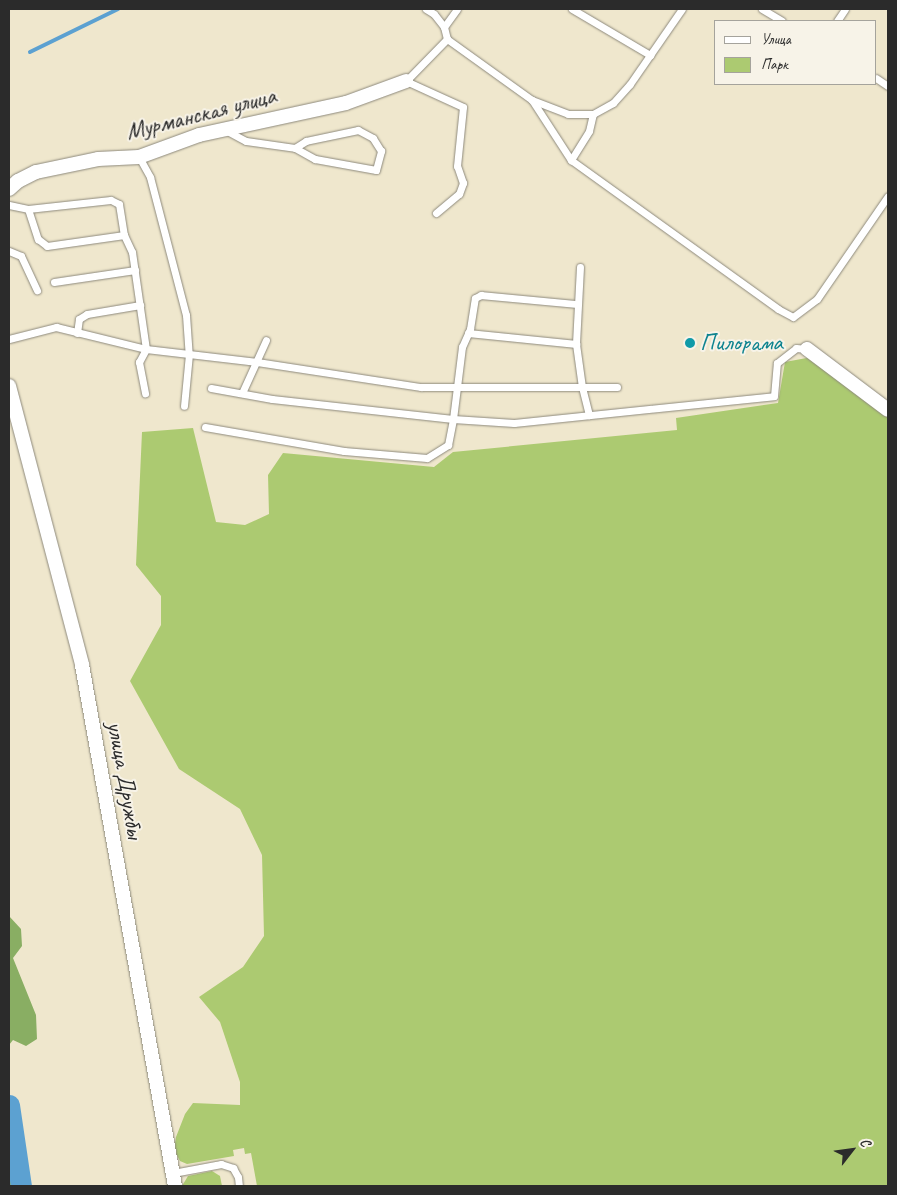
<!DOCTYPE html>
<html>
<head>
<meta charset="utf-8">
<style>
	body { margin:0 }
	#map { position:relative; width:897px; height:1195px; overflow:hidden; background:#efe7cd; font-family:Caveat,sans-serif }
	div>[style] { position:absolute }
	.green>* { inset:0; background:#acca71 }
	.forest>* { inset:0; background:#89ae63 }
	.stream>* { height:4px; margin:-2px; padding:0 2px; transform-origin:2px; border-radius:2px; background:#5ca1d1 }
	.river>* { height:21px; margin:-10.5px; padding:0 10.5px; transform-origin:10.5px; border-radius:10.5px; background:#5ca1d1 }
	.roads { filter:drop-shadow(0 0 1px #8d897c) drop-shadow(0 0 1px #8d897c) }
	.service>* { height:7px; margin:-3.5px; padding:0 3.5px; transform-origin:3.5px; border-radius:3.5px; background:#fff }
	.minor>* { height:14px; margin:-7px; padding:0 7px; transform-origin:7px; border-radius:7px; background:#fff }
	.dots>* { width:14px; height:14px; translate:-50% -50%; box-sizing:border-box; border:2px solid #f7f3e8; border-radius:50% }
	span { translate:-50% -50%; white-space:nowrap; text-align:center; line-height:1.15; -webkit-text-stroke:4px #f7f3e8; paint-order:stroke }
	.street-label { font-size:24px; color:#2b2b2b }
	.culture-label { font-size:24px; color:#0d838f }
	.left { translate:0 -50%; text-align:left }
	.frame { position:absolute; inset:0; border:10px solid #2b2b2b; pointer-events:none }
	.legend { position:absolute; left:714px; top:20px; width:162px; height:65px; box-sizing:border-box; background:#f7f3e8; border:1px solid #a5a39c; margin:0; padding:6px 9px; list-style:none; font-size:15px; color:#2b2b2b }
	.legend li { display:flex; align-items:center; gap:10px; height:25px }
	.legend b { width:25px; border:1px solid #a5a39c }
	.north { position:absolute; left:827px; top:1125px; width:50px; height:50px; -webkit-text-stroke:4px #f7f3e8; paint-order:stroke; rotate:60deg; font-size:14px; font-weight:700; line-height:20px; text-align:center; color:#2b2b2b }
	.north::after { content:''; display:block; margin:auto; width:18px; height:22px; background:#2b2b2b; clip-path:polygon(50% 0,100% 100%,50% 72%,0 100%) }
</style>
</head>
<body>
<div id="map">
	<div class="green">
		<i style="clip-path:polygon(812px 357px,888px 414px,888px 1186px,257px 1186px,251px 1153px,245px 1154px,244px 1148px,233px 1150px,234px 1156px,187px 1164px,180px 1161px,174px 1150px,176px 1137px,185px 1114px,193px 1103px,240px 1105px,240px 1082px,220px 1022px,199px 997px,243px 967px,264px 936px,262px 855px,240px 809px,179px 769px,130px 681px,161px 625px,161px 596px,136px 565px,142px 432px,193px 428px,216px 522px,245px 525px,269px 514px,268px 475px,283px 453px,434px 467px,453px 452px,677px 430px,676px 418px,778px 403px,785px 362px)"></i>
		<i style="clip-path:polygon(212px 1171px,220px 1176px,222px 1186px,182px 1186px,188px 1176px)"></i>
	</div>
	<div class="forest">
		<i style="clip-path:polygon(9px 916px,21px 929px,22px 946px,13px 958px,36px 1015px,37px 1039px,26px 1046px,13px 1040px,9px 1045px)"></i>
		<i style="clip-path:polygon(9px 1172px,22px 1172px,26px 1186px,9px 1186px)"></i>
	</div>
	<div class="stream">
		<i style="left:30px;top:52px;width:98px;rotate:-26deg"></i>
	</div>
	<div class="river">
		<i style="left:9px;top:1105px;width:82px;rotate:81.6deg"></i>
	</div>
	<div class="roads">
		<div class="service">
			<i style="left:426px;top:9px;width:9px;rotate:32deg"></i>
			<i style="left:434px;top:14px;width:16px;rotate:52deg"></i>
			<i style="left:572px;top:9px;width:91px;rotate:30.5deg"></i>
			<i style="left:762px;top:9px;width:23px;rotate:31deg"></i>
			<i style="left:837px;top:21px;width:14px;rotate:-56deg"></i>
			<i style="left:447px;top:39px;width:12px;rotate:-104deg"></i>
			<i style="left:444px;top:27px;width:22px;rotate:-54deg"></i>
			<i style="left:876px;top:78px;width:14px;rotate:34deg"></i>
			<i style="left:532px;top:100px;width:72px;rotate:57deg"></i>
			<i style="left:571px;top:160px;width:255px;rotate:35.7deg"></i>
			<i style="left:778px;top:309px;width:17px;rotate:28deg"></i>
			<i style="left:793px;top:317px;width:30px;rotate:-37deg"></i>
			<i style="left:817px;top:299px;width:125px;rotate:-55.4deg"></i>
			<i style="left:227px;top:131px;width:21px;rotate:28deg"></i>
			<i style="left:246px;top:141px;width:49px;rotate:8.1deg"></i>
			<i style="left:295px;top:148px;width:23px;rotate:29deg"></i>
			<i style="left:315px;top:159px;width:62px;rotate:10.2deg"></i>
			<i style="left:376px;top:170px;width:20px;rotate:-75deg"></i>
			<i style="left:381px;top:151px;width:15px;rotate:-122deg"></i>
			<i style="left:373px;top:138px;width:17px;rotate:-152deg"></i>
			<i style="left:358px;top:130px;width:53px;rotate:168.1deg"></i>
			<i style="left:306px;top:141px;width:13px;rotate:148deg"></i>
			<i style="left:139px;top:157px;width:23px;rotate:61deg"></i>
			<i style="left:150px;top:177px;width:143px;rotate:75.4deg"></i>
			<i style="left:186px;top:315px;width:39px;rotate:86deg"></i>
			<i style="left:189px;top:354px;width:52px;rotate:95.5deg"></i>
			<i style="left:571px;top:160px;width:34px;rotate:-58deg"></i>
			<i style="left:589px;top:131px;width:17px;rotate:-77deg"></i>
			<i style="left:9px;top:205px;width:19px;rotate:12deg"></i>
			<i style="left:28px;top:209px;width:83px;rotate:-6.2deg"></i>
			<i style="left:111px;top:200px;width:9px;rotate:27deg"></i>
			<i style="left:119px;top:204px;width:31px;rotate:81deg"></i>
			<i style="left:124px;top:235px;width:19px;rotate:65deg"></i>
			<i style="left:132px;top:252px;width:98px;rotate:81.8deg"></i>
			<i style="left:146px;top:349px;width:15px;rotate:118deg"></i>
			<i style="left:139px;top:362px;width:32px;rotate:79deg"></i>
			<i style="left:28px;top:209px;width:32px;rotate:72deg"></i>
			<i style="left:38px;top:239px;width:11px;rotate:38deg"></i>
			<i style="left:47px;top:246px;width:78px;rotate:-8.1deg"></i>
			<i style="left:436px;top:213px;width:30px;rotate:-40deg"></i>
			<i style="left:459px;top:194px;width:12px;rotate:-70deg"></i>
			<i style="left:463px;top:183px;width:18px;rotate:-109deg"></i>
			<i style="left:457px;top:166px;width:59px;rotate:-84.2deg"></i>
			<i style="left:463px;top:107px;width:63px;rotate:-155.5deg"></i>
			<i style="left:406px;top:81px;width:59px;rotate:-45.7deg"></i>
			<i style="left:447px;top:39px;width:105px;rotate:35.7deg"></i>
			<i style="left:532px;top:100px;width:39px;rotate:21deg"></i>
			<i style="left:568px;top:114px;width:25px"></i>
			<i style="left:593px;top:114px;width:23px;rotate:-29deg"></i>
			<i style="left:613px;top:103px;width:25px;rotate:-48deg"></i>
			<i style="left:630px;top:84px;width:91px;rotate:-55.3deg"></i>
			<i style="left:9px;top:251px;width:13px;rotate:23deg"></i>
			<i style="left:21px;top:256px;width:38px;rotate:65deg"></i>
			<i style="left:580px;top:267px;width:77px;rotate:93deg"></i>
			<i style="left:576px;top:344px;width:43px;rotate:82.1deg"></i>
			<i style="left:582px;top:387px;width:29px;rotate:76deg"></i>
			<i style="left:54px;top:282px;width:82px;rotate:-8.4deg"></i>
			<i style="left:77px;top:333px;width:14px;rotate:-82deg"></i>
			<i style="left:79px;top:319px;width:9px;rotate:-32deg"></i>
			<i style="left:87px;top:314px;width:54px;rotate:-9.6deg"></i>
			<i style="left:468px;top:333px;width:109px;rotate:5.8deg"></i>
			<i style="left:9px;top:339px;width:49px;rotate:-14.3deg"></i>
			<i style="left:56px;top:327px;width:93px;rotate:13.7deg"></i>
			<i style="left:146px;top:349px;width:112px;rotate:6.7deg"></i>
			<i style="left:257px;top:362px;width:166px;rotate:8.7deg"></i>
			<i style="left:421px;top:387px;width:196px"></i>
			<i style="left:211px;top:388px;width:62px;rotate:10.2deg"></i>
			<i style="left:272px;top:399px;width:182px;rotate:6.3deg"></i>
			<i style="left:453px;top:419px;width:61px;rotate:3.8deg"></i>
			<i style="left:514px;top:423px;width:261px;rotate:-5.9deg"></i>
			<i style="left:774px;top:396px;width:33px;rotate:-85deg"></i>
			<i style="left:777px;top:363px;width:24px;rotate:-38deg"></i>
			<i style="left:796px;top:348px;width:11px;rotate:5deg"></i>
			<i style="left:242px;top:393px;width:58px;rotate:-65.6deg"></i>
			<i style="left:205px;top:427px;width:141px;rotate:9.8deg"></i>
			<i style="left:344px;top:451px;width:83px;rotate:4.8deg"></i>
			<i style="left:427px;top:458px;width:25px;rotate:-32deg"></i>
			<i style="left:448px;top:445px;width:26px;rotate:-79deg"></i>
			<i style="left:453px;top:419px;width:73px;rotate:-82.9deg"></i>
			<i style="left:462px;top:347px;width:20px;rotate:-66deg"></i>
			<i style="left:470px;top:329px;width:31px;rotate:-81deg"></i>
			<i style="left:475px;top:298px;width:7px;rotate:-27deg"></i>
			<i style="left:481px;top:295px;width:96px;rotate:5.4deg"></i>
			<i style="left:173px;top:1173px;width:49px;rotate:-10.6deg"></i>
			<i style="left:221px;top:1164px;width:13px;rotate:18deg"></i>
			<i style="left:233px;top:1168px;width:10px;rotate:61deg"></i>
			<i style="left:238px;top:1177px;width:9px;rotate:84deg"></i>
		</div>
		<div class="minor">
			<i style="left:9px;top:189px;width:12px;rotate:-42deg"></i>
			<i style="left:18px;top:181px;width:20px;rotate:-27deg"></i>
			<i style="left:36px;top:172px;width:63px;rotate:-11.8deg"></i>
			<i style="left:98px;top:159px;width:41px;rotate:-2.8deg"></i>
			<i style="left:139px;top:157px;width:64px;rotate:-20.1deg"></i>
			<i style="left:199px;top:135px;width:150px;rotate:-12.3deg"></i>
			<i style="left:346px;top:103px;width:64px;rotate:-20.1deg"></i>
			<i style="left:807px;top:349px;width:101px;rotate:37deg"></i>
			<i style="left:9px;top:386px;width:288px;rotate:75.3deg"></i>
			<i style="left:82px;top:665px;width:529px;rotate:79.88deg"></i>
		</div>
	</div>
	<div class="dots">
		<i style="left:690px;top:343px;background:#0f9aa8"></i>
	</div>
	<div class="street-label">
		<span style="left:201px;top:114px;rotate:-14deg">Мурманская улица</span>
		<span style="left:125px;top:780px;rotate:80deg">улица Дружбы</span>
	</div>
	<div class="culture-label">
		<span class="left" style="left:700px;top:343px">Пилорама</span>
	</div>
	<div class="frame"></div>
	<ul class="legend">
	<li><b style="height:6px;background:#fff"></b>Улица</li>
	<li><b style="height:14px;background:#acca71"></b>Парк</li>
	</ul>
	<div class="north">С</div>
</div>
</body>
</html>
